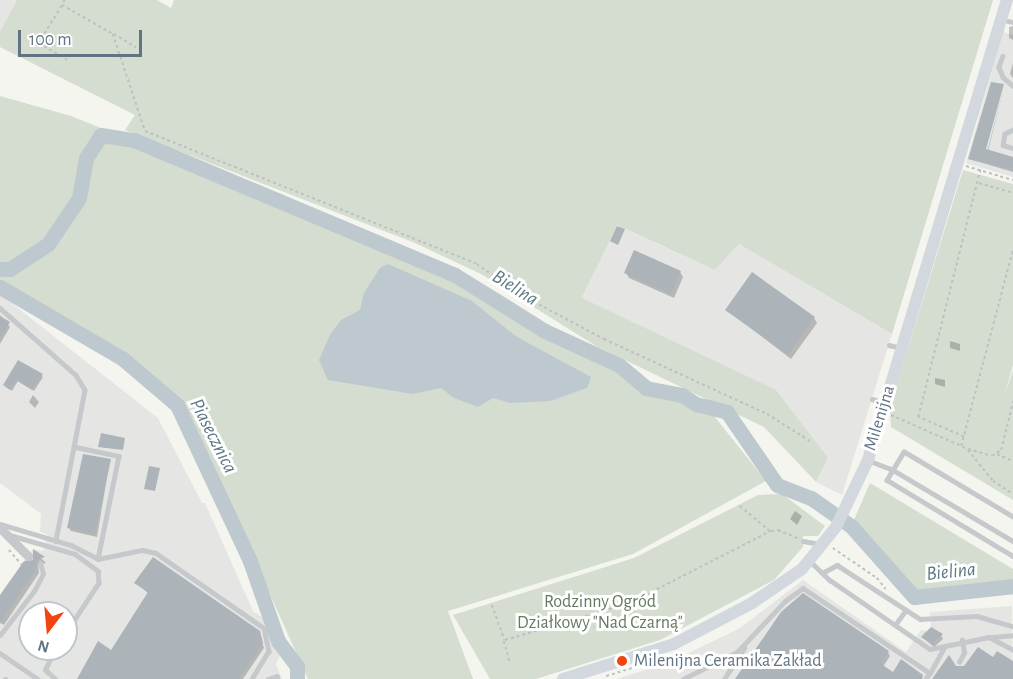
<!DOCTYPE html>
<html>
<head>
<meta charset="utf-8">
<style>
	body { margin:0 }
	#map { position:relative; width:1013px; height:679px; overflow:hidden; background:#f5f5ef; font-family:"Alegreya Sans",sans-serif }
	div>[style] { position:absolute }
	.built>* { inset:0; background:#e5e6e3 }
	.green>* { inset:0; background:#d5dcd0 }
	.water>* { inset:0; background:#bdc9ce }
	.shadow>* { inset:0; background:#0003 }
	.river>* { height:15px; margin:-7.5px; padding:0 7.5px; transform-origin:7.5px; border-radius:7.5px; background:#bdc9ce }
	.building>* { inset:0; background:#acb4b9 }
	.path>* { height:1.5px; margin-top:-0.75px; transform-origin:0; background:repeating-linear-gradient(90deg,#bec0c2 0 3px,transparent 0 6px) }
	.lane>* { height:4.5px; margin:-2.25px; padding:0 2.25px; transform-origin:2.25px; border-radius:2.25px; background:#c6c9cc }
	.street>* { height:9px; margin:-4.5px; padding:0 4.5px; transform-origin:4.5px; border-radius:4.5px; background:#c6c9cc }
	.secondary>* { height:12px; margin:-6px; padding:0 6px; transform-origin:6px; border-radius:6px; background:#d2d8dd }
	.dots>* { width:16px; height:16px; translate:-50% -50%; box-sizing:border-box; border:3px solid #fff; border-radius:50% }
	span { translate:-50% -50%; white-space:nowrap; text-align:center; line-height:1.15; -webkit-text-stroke:6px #fff; paint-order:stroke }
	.street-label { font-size:18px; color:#607484 }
	.park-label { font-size:18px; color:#657a60 }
	.poi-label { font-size:18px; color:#607484 }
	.left { translate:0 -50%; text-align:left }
	.water-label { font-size:20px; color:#5b7782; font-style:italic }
	.north { position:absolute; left:18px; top:601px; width:60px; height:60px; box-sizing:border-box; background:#fff; border:2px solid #bfc7ce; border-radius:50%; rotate:196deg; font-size:16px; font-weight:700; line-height:24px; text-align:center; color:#607484 }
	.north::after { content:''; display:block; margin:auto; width:21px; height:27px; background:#f34311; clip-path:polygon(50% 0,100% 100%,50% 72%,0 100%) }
	.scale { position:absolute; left:18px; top:30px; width:124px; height:27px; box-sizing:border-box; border:3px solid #607484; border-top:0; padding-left:8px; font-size:18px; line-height:21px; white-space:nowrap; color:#607484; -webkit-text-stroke:4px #fff; paint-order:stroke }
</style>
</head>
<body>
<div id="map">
	<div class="built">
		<i style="clip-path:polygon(0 0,17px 0,0 31px)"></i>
		<i style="clip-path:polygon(1003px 32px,1013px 35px,1013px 177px,966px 163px)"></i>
		<i style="clip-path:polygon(616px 225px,715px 270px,739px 244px,892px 334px,842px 495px,816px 482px,828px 458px,582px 299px)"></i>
		<i style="clip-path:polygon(evenodd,0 294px,158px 418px,202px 503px,205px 503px,253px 611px,265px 619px,281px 654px,276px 664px,282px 679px,0 679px,0 595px,33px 549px,43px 551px,48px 535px,40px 532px,41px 514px,0 483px,0 294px,30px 613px,66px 613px,66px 649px,30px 649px,30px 613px)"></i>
		<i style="clip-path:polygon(803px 580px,906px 652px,921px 630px,928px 631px,931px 627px,930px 612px,1012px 606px,1013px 679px,616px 679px,668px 663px,740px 628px)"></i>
	</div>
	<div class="green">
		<i style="clip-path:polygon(17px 0,157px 0,171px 8px,174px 0,993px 0,892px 334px,739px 244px,715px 270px,617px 225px,582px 298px,776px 390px,828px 458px,816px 482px,764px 427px,596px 346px,481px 274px,415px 243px,125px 130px,135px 115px,0 47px,0 31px)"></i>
		<i style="clip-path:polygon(0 96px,71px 116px,286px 203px,453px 278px,544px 334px,714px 416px,766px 481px,633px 554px,448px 611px,473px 679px,308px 679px,212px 465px,178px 404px,124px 358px,25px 301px,0 279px)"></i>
		<i style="clip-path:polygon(963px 170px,1013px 184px,1013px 365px,1005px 394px,1013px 370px,1013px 500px,891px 427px,890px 407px)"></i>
		<i style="clip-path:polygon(870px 483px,1013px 569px,1013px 582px,916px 593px,853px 522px)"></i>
		<i style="clip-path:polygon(782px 494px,825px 526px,818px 536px,803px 536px,803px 547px,774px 580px,660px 640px,536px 679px,490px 679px,453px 615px,634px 558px,758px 495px)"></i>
	</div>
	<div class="water">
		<i style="clip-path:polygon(388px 264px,472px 301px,517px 337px,591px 377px,587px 388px,550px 401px,510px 403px,493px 398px,478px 407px,454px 398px,441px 388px,413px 394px,328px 380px,319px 360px,330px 335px,341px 320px,360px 310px,364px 293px,380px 268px)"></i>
	</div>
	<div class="shadow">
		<i style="clip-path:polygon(1013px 26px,1013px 40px,1009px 38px,1009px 27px)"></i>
		<i style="clip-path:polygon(1013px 63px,1013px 78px,1010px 74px)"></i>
		<i style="clip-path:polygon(1004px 87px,988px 151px,1013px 158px,1013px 172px,969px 159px,986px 156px)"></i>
		<i style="clip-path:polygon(680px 272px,683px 277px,674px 298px,629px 278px,626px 273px)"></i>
		<i style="clip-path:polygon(727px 310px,814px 318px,817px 323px,791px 359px)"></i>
		<i style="clip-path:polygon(0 315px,10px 327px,0 344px)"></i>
		<i style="clip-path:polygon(950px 341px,960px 344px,960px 351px,950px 348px)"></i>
		<i style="clip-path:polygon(19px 362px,43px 377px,34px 391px,18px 381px,12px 391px,5px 385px)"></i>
		<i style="clip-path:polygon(935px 378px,945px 380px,945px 387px,935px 384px)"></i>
		<i style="clip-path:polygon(33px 395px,39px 402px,35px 408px,29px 402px)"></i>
		<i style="clip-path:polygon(110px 460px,97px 537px,71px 531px,69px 528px)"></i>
		<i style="clip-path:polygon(795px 511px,802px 516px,797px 525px,790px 519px)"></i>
		<i style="clip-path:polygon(35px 552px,46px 563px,38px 565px,39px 573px,4px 625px,0 623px,0 597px,35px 562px)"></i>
		<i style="clip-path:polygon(136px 583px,259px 632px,264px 648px,243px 679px,78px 679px,111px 652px,149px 594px)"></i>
		<i style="clip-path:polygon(926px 632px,941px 635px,943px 639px,934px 647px,922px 637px)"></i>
		<i style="clip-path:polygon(888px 652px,890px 656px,883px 667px,893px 674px,924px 679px,737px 679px)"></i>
	</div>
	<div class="river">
		<i style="left:0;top:269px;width:10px"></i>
		<i style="left:10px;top:269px;width:45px;rotate:-33.3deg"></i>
		<i style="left:48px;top:244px;width:55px;rotate:-56deg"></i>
		<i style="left:79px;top:198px;width:41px;rotate:-80.1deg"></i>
		<i style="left:86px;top:158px;width:27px;rotate:-57deg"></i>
		<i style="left:101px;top:135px;width:33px;rotate:9deg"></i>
		<i style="left:134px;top:140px;width:348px;rotate:22.8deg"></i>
		<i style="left:455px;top:275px;width:106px;rotate:31.9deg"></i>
		<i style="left:545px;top:331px;width:81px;rotate:24.7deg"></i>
		<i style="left:619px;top:365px;width:35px;rotate:40deg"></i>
		<i style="left:646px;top:388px;width:37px;rotate:11deg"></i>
		<i style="left:682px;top:395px;width:17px;rotate:33deg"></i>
		<i style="left:696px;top:404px;width:32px;rotate:14deg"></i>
		<i style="left:727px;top:412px;width:88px;rotate:55.6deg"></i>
		<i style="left:777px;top:485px;width:36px;rotate:21deg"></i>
		<i style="left:811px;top:498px;width:49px;rotate:35deg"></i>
		<i style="left:851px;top:526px;width:95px;rotate:48.4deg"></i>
		<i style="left:914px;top:597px;width:100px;rotate:-6.3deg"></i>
		<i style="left:0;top:287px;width:143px;rotate:30.3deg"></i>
		<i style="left:123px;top:359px;width:71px;rotate:40.4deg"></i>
		<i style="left:177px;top:405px;width:172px;rotate:64.9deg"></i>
		<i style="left:250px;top:561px;width:85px;rotate:70.7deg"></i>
		<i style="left:278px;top:641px;width:31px;rotate:53deg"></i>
		<i style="left:297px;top:666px;width:13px;rotate:90deg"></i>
	</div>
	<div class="building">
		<i style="clip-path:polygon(991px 82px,1004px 84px,986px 149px,1013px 157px,1013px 170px,968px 159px)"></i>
		<i style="clip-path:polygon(617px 226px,625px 229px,618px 245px,610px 241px)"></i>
		<i style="clip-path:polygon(634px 250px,681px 271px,671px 294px,624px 273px)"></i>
		<i style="clip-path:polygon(752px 272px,815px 317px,788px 355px,725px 310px)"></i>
		<i style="clip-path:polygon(0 316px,10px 322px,0 339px)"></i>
		<i style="clip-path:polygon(18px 360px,43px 374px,32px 390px,16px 380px,10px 390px,3px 385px)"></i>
		<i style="clip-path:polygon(101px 433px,125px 438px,123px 450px,98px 447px)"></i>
		<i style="clip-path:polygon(83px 454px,111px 459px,95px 534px,67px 528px)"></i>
		<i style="clip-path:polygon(149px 466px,160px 468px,155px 491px,144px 489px)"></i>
		<i style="clip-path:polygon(33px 549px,45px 557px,36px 560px,37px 568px,0 623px,0 595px,24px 561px,33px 560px)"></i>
		<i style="clip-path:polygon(153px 557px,260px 631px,263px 643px,239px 679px,77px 679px,98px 641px,111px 650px,148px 592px,134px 583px)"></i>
		<i style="clip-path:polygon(803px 593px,889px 651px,881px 664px,893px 672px,901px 659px,923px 675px,922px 679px,735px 679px,781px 612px)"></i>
		<i style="clip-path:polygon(931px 627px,943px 634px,932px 644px,921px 637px)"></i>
		<i style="clip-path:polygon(978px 647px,993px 657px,997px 651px,1013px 661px,1013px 679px,932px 679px,949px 655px,956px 666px,964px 666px)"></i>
	</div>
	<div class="path">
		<i style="left:65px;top:0;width:6px;rotate:121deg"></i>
		<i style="left:62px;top:5px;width:59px;rotate:29.6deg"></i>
		<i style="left:113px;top:34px;width:102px;rotate:71.7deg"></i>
		<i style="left:145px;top:131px;width:358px;rotate:21.8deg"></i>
		<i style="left:477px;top:264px;width:56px;rotate:34.8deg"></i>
		<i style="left:523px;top:296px;width:92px;rotate:28deg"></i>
		<i style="left:604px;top:339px;width:179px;rotate:24.7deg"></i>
		<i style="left:767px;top:414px;width:51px;rotate:32.1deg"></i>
		<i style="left:62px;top:6px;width:44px;rotate:121.9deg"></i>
		<i style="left:39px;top:43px;width:33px;rotate:31deg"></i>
		<i style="left:114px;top:34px;width:26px;rotate:31deg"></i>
		<i style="left:966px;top:166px;width:49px;rotate:16.6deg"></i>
		<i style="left:979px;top:183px;width:35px;rotate:16deg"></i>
		<i style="left:891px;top:415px;width:84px;rotate:23.8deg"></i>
		<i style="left:968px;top:449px;width:25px;rotate:16deg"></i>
		<i style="left:992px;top:456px;width:11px;rotate:-34deg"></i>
		<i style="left:1001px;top:450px;width:50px;rotate:-76.2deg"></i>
		<i style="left:964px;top:437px;width:50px;rotate:-156.5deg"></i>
		<i style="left:918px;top:417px;width:255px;rotate:-75.9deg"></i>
		<i style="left:961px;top:446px;width:204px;rotate:-75.2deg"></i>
		<i style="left:968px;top:450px;width:40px;rotate:51deg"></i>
		<i style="left:993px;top:481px;width:24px;rotate:33deg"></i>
		<i style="left:997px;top:454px;width:17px;rotate:24deg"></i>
		<i style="left:740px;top:506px;width:39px;rotate:40deg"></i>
		<i style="left:833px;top:548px;width:53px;rotate:34.3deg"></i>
		<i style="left:877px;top:578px;width:14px;rotate:51deg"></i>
		<i style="left:9px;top:550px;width:20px;rotate:49deg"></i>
		<i style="left:492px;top:605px;width:37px;rotate:70deg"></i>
		<i style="left:505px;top:640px;width:130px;rotate:-16.5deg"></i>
		<i style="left:630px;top:603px;width:158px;rotate:-27.1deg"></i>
		<i style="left:771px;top:531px;width:7px;rotate:-8deg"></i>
		<i style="left:778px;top:530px;width:21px;rotate:23deg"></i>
		<i style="left:504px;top:641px;width:23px;rotate:75deg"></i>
		<i style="left:606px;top:676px;width:39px;rotate:-17deg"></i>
	</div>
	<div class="lane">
		<i style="left:1008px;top:21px;width:5px;rotate:11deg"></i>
		<i style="left:1003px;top:56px;width:12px;rotate:110deg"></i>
		<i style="left:999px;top:67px;width:11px;rotate:68deg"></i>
		<i style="left:1003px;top:77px;width:13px;rotate:42deg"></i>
		<i style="left:1013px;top:130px;width:9px;rotate:153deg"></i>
		<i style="left:1005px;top:134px;width:11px;rotate:100deg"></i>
		<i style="left:1003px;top:145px;width:10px;rotate:17deg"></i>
		<i style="left:0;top:308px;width:101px;rotate:41.4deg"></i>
		<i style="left:76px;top:375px;width:17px;rotate:59deg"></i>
		<i style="left:85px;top:390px;width:154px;rotate:100.9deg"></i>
		<i style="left:889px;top:345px;width:12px;rotate:14deg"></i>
		<i style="left:872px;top:399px;width:14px;rotate:17deg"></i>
		<i style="left:76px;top:447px;width:44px;rotate:11.8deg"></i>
		<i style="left:119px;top:456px;width:105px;rotate:101.5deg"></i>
		<i style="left:870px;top:461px;width:25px;rotate:21deg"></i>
		<i style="left:893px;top:470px;width:139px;rotate:30.6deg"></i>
		<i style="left:1013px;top:517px;width:127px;rotate:-149.2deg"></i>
		<i style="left:904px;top:452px;width:33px;rotate:121deg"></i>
		<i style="left:887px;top:480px;width:147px;rotate:31.1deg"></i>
		<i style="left:0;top:524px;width:74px;rotate:16.5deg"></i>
		<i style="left:71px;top:545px;width:30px;rotate:27deg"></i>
		<i style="left:98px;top:559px;width:45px;rotate:-11.6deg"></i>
		<i style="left:142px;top:550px;width:14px;rotate:12deg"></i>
		<i style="left:156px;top:553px;width:131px;rotate:34.8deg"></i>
		<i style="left:264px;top:628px;width:24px;rotate:78deg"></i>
		<i style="left:269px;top:651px;width:33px;rotate:121deg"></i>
		<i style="left:10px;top:535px;width:68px;rotate:16.3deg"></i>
		<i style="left:75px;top:554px;width:29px;rotate:36deg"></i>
		<i style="left:98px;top:571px;width:12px;rotate:85deg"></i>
		<i style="left:99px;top:583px;width:60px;rotate:123.4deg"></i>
		<i style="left:803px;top:541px;width:17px;rotate:10deg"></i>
		<i style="left:810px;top:561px;width:28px;rotate:44deg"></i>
		<i style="left:830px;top:580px;width:121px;rotate:34.6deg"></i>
		<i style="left:930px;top:649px;width:60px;rotate:-11.5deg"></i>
		<i style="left:989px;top:637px;width:27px;rotate:28deg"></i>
		<i style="left:822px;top:573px;width:17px;rotate:-28deg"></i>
		<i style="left:837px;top:565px;width:99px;rotate:33deg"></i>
		<i style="left:920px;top:619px;width:57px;rotate:-3deg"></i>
		<i style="left:977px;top:616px;width:37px;rotate:16deg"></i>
		<i style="left:895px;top:625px;width:17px;rotate:-54deg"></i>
		<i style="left:0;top:635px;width:56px;rotate:-52.3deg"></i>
		<i style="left:34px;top:591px;width:19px;rotate:-62deg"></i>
		<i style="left:43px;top:574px;width:11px;rotate:-105deg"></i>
		<i style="left:992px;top:637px;width:21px;rotate:-5deg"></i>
		<i style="left:0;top:653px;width:46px;rotate:34.4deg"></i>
		<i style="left:959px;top:662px;width:10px;rotate:-61deg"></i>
		<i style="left:964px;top:653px;width:13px;rotate:-99deg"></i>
		<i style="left:930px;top:673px;width:29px;rotate:-61deg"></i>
		<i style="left:5px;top:679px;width:1px"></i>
		<i style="left:55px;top:679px;width:13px;rotate:-138deg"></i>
		<i style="left:45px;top:670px;width:23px;rotate:-65deg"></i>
		<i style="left:268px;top:679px;width:9px;rotate:-18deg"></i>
		<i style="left:277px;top:676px;width:3px;rotate:72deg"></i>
		<i style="left:683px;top:679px;width:60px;rotate:-26.6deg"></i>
		<i style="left:737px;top:652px;width:70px;rotate:-46.7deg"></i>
		<i style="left:785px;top:601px;width:22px;rotate:-36deg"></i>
		<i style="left:803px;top:588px;width:153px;rotate:33.8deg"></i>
		<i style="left:930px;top:673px;width:7px;rotate:124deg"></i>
		<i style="left:724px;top:679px;width:37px;rotate:-57deg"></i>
	</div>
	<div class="street">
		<i style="left:0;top:528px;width:40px;rotate:45deg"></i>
	</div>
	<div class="secondary">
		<i style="left:563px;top:679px;width:116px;rotate:-17.5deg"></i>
		<i style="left:674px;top:644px;width:88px;rotate:-27.7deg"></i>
		<i style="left:752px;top:603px;width:60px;rotate:-34.2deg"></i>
		<i style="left:802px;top:569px;width:54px;rotate:-51deg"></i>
		<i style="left:836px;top:527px;width:74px;rotate:-64.5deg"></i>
		<i style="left:868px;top:460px;width:481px;rotate:-73.2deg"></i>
	</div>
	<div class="dots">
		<i style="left:622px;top:661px;background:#f34311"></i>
	</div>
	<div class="street-label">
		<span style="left:880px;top:418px;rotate:-73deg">Milenijna</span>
	</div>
	<div class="park-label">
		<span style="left:600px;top:613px">Rodzinny Ogród<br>Działkowy "Nad Czarną"</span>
	</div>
	<div class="poi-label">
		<span class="left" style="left:634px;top:661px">Milenijna Ceramika Zakład</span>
	</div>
	<div class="water-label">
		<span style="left:515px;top:288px;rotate:32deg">Bielina</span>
		<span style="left:213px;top:436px;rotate:63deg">Piasecznica</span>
		<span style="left:951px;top:572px;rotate:-6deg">Bielina</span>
	</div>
	<div class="north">N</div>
	<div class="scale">100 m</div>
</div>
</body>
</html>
